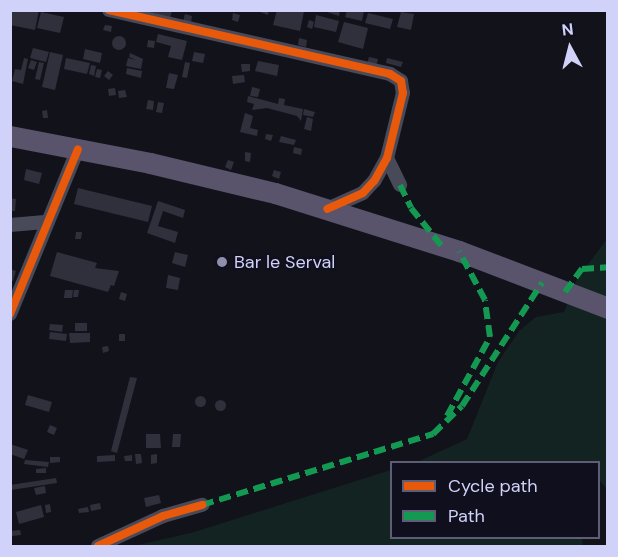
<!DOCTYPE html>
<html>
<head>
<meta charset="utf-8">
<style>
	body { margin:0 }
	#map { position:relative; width:618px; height:557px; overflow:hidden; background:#12121a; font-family:"DM Sans",sans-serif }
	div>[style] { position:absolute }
	.green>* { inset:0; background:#132322 }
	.building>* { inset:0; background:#30303c }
	.round { border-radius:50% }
	.street>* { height:14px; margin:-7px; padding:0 7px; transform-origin:7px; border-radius:7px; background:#484a59 }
	.primary>* { height:21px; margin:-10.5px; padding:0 10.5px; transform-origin:10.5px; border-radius:10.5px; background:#59536b }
	.quiet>* { height:6px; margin-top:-3px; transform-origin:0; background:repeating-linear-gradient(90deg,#139951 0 12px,transparent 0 18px) }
	.cycleway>* { height:8px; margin:-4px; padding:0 4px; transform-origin:4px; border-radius:4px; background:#e8590c }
	.dots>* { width:16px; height:16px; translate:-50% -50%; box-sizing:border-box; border:3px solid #0f0f1d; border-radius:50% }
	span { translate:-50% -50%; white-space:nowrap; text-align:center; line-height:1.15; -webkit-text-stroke:4.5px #0f0f1d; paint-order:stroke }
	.poi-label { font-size:18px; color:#d1d2f9 }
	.left { translate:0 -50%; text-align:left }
	.frame { position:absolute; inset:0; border:12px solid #d1d2f9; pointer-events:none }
	.legend { position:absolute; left:390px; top:461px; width:210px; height:78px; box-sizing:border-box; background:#0f0f1d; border:2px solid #5d5d75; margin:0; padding:8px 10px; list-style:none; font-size:18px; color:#d1d2f9 }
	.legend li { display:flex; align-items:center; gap:12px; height:30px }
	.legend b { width:30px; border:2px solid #5d5d75 }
	.north { position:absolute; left:540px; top:18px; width:60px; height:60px; -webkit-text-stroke:4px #0f0f1d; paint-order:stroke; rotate:353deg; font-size:16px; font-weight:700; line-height:24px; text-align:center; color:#d1d2f9 }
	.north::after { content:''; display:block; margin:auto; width:21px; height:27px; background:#d1d2f9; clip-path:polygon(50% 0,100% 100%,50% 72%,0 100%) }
</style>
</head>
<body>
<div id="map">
	<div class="green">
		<i style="clip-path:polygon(607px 239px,607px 489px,599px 480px,598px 462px,417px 462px,467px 439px,498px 362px,519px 331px,536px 317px,564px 312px,577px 279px)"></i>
		<i style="clip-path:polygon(391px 470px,392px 538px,582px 538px,583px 546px,133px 546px,191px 533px)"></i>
	</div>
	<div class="building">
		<i style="clip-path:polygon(12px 10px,39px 10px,35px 30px,10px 25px)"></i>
		<i style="clip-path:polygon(133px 10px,172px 10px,170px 19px)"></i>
		<i style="clip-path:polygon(255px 10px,269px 10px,268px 15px)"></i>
		<i style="clip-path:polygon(277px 10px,304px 11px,300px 31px,273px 25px)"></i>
		<i style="clip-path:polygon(321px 10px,340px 10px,339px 16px)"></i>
		<i style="clip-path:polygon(347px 10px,364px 11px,362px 21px,345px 17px)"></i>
		<i style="clip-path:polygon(41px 12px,64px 17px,60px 33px,37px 28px)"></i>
		<i style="clip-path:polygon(401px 12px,414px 14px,411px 30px,397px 27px)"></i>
		<i style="clip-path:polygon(233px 13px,240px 15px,238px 22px,232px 20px)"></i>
		<i style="clip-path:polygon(368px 13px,393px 19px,390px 29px,365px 23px)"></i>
		<i style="clip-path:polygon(185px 14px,192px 16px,191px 23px,183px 21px)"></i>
		<i style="clip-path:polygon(316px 15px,339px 21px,336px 32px,314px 27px)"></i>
		<i style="clip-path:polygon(309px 20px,314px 22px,312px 29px,307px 27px)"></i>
		<i style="clip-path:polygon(344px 22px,368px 28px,363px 49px,338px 42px)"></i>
		<i style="clip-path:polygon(105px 25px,112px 26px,111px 32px,103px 30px)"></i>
		<i style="clip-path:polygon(158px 34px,187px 41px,182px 60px,168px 57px,171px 46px,156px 42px)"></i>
		<i class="round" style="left:112px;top:36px;width:14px;height:14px"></i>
		<i style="clip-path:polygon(299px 38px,307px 40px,306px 47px,298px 45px)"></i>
		<i style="clip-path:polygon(148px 40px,155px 41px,154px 48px,147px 47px)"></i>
		<i style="clip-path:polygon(33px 48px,49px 52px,46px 62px,30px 58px)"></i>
		<i style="clip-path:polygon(85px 49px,102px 53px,100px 63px,83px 59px)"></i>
		<i style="clip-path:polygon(50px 52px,63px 55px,55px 90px,42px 87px)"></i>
		<i style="clip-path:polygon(194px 52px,205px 54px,203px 63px,192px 61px)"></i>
		<i style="clip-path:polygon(130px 53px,143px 59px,141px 69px,126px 66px,128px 58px,136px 60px,129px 57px)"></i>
		<i style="clip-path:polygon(369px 57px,378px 59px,376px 67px,367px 64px)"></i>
		<i style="clip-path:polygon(24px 58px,28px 59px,23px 84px,12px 81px,15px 69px,21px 70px)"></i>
		<i style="clip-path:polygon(66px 58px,90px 63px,87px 74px,64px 69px)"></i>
		<i style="clip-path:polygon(387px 58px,403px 62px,401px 67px,386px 63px)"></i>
		<i style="clip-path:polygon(31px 60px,37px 62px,34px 70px,28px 68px)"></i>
		<i style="clip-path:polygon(258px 61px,279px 65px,277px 76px,255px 71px)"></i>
		<i style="clip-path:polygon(39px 62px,44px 63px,40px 80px,35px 79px)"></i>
		<i style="clip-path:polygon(185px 62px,190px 63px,187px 78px,182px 77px)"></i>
		<i style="clip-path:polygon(241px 64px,250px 64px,250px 71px,242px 72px)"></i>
		<i style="clip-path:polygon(91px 65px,96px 66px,94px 76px,89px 74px)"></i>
		<i style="clip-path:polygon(127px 68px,142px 71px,141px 78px,126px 74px)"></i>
		<i style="clip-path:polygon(97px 69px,102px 70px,100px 78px,95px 77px)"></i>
		<i style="clip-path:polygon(108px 71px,113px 75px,109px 80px,104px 76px)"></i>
		<i style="clip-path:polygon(169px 73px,178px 75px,174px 89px,166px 88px)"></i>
		<i style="clip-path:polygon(244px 75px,245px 82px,233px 84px,232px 76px)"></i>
		<i style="clip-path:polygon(252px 87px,260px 89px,258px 97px,250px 96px)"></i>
		<i style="clip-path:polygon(115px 88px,116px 95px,109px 96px,108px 89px)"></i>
		<i style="clip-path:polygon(125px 90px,127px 97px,119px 98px,118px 91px)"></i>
		<i style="clip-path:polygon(248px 96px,278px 104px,279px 98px,285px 99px,284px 105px,303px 109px,301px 121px,297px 116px,267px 108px,252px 110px,254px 104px,247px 102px)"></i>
		<i style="clip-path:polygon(148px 100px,154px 101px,153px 110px,146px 109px)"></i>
		<i style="clip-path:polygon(158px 102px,164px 103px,162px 113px,156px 112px)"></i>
		<i style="clip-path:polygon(304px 109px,315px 112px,313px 117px,303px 115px)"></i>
		<i style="clip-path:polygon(47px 110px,48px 118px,43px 118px,42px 111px)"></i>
		<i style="clip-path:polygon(245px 113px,253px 116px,250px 128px,258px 130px,257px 136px,240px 132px)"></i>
		<i style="clip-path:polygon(307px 117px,313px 119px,311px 131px,304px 129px)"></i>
		<i style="clip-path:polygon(266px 134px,273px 135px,271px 141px,265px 139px)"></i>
		<i style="clip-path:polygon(281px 136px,296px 140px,294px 145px,279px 142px)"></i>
		<i style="clip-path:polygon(294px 147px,302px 149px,301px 155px,293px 153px)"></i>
		<i style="clip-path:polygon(245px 152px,251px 153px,250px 162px,245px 161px)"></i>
		<i style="clip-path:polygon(228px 160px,234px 162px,231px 170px,225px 167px)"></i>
		<i style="clip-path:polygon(26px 169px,42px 173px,39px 184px,24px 180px)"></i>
		<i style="clip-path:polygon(274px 170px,281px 172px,279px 179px,272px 176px)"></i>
		<i style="clip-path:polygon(78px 188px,152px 206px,148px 222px,74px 204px)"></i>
		<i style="clip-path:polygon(10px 198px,16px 199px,15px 211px,10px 211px)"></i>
		<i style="clip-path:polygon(158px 201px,185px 210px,183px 218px,163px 211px,158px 226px,178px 232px,175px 243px,147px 233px)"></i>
		<i style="clip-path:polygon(76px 232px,82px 232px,81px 239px,75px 239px)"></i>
		<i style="clip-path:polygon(57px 252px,97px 263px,95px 268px,119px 271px,114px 286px,111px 285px,108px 292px,50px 276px)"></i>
		<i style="clip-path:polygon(175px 252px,188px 255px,185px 267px,172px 263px)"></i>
		<i style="clip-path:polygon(10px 269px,16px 271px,13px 281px,10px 280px)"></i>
		<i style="clip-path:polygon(168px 275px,180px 278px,178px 290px,166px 288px)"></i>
		<i style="clip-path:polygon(65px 290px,73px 290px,72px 298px,64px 298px)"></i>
		<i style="clip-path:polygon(74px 290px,79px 290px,78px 297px,73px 297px)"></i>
		<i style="clip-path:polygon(121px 292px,127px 294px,125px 301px,119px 299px)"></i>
		<i style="clip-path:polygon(75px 323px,87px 323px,87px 331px,75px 331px)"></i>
		<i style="clip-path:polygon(50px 324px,63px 325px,62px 332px,49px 330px)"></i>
		<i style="clip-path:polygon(50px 332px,67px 334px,66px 341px,49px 339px)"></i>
		<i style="clip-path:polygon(69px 333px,90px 333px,90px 342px,70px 343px)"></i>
		<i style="clip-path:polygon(119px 334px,125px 334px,125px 341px,119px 341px)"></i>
		<i style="clip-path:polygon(108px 346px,109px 351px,103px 353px,102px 347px)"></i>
		<i style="clip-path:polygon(130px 377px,137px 378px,117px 453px,111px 451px)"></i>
		<i style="clip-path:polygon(28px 395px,52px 402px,49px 412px,25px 405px)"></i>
		<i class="round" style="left:194.5px;top:395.5px;width:11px;height:11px"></i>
		<i class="round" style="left:214.5px;top:399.5px;width:11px;height:11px"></i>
		<i style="clip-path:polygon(50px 425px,57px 428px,54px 435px,47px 432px)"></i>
		<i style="clip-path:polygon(146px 434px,160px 434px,161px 448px,146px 448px)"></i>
		<i style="clip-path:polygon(173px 434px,181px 434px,180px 447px,172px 447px)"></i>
		<i style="clip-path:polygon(10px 444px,28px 450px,24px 459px,10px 454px)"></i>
		<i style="clip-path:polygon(135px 454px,141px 454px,142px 463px,136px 464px)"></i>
		<i style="clip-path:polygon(157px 454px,157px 463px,151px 464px,151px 455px)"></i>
		<i style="clip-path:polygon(115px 455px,115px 461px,97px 462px,97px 456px)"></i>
		<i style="clip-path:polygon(132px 455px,132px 461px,125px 461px,124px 456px)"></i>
		<i style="clip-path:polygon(50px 457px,60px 457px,60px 462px,50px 463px)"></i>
		<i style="clip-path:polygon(25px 460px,49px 462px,48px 467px,24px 464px)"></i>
		<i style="clip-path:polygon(46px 468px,46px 473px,36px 473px,36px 469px)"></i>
		<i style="clip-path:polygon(56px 478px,57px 483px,11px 490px,10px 485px)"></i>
		<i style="clip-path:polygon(45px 486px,46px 493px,36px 495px,34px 488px)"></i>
		<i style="clip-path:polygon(159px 495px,161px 503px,146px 507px,144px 498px)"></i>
		<i style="clip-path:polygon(100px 503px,101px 509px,91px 511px,90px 505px)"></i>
		<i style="clip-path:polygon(50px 504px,51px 512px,46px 513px,45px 505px)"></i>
		<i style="clip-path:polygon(41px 505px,44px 517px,19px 524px,16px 512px)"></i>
		<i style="clip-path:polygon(88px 507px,89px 512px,79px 513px,78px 509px)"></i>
		<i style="clip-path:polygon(20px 530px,21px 535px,12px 536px,11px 531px)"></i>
	</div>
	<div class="street">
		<i style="left:109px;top:10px;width:288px;rotate:12.8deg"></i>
		<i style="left:390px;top:74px;width:13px;rotate:32deg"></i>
		<i style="left:401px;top:81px;width:12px;rotate:81deg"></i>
		<i style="left:403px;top:93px;width:67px;rotate:103.8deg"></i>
		<i style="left:387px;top:158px;width:26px;rotate:119deg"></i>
		<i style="left:374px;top:181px;width:16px;rotate:133deg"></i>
		<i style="left:363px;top:193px;width:39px;rotate:156deg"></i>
		<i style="left:387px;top:158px;width:30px;rotate:64deg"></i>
		<i style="left:10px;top:225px;width:38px;rotate:-5deg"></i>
		<i style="left:10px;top:314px;width:178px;rotate:-67.6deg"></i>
		<i style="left:98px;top:546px;width:72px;rotate:-24.8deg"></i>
		<i style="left:163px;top:516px;width:41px;rotate:-15.8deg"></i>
	</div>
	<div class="primary">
		<i style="left:10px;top:136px;width:143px;rotate:10.9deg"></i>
		<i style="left:150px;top:163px;width:129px;rotate:13.5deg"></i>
		<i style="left:275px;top:193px;width:193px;rotate:17.5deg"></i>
		<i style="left:459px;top:251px;width:160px;rotate:20.9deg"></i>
	</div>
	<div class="quiet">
		<i style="left:400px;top:185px;width:25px;rotate:64deg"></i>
		<i style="left:411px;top:208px;width:48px;rotate:51deg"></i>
		<i style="left:565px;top:292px;width:29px;rotate:-54deg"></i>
		<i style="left:582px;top:269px;width:26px;rotate:-4deg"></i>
		<i style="left:447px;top:416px;width:90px;rotate:-61.4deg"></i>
		<i style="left:490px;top:337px;width:37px;rotate:-98deg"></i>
		<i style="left:485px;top:300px;width:55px;rotate:-118deg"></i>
		<i style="left:202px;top:505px;width:242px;rotate:-17.1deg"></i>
		<i style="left:433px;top:434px;width:40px;rotate:-44deg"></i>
		<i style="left:462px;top:406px;width:147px;rotate:-57deg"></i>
	</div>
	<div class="cycleway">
		<i style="left:109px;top:10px;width:288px;rotate:12.8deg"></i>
		<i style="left:390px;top:74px;width:13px;rotate:32deg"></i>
		<i style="left:401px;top:81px;width:12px;rotate:81deg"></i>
		<i style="left:403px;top:93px;width:67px;rotate:103.8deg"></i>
		<i style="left:387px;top:158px;width:26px;rotate:119deg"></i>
		<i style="left:374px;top:181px;width:16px;rotate:133deg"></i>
		<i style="left:363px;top:193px;width:39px;rotate:156deg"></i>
		<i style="left:10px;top:314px;width:178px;rotate:-67.6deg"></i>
		<i style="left:98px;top:546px;width:72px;rotate:-24.8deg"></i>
		<i style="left:163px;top:516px;width:41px;rotate:-15.8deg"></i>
	</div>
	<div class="dots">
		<i style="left:222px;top:262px;background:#8e8fab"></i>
	</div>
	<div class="poi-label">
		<span class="left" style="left:234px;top:262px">Bar le Serval</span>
	</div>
	<div class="frame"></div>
	<ul class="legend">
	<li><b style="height:8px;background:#e8590c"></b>Cycle path</li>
	<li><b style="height:8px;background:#139951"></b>Path</li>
	</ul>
	<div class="north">N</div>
</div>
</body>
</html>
